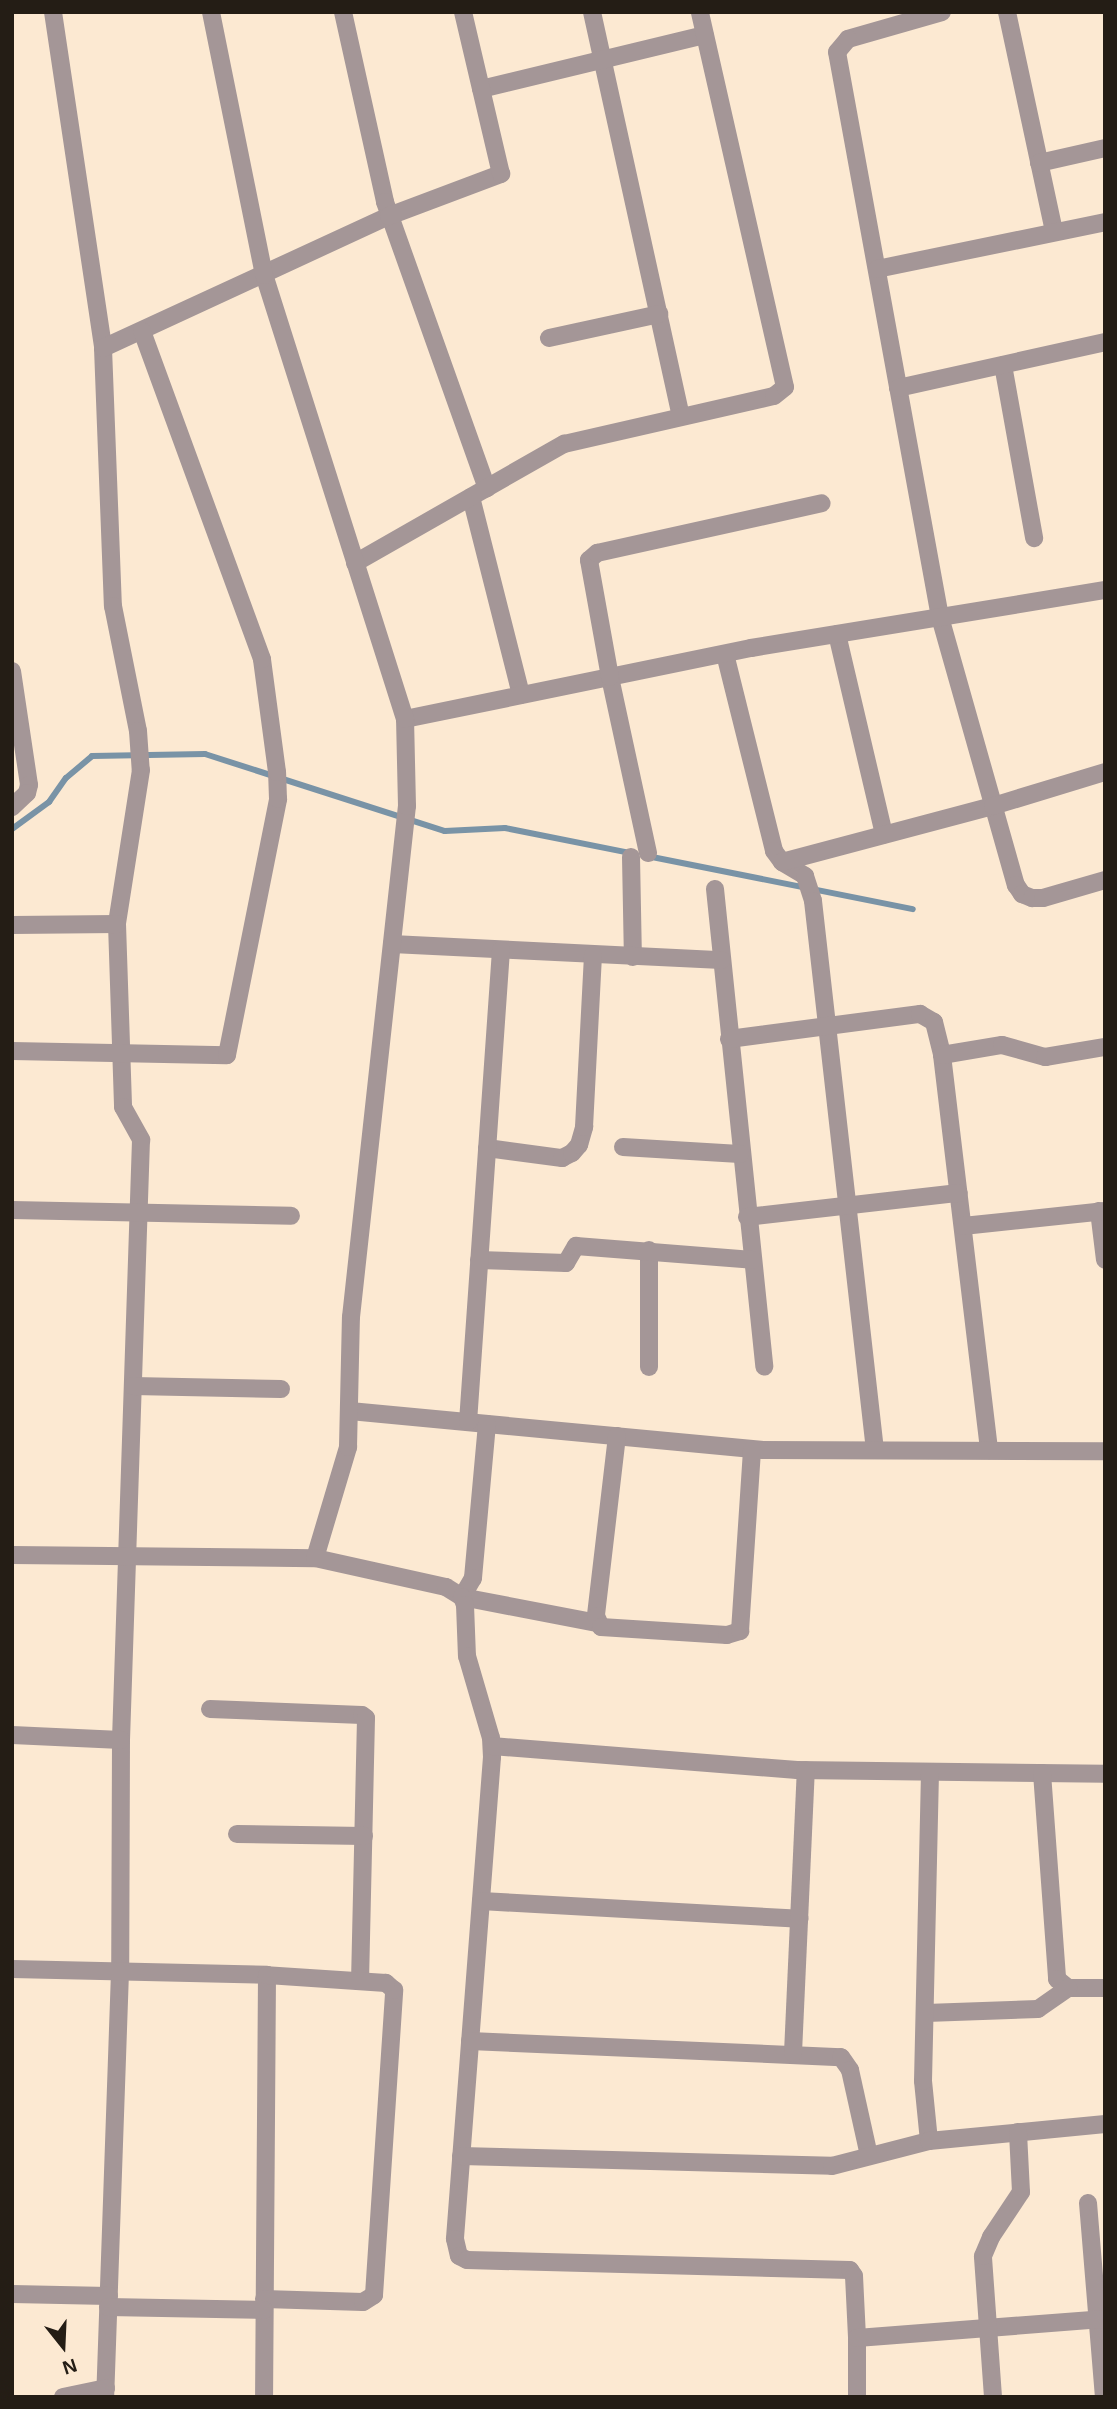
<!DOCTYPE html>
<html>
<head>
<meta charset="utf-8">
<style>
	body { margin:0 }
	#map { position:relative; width:1117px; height:2409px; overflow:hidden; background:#fce9d2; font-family:Helvetica,sans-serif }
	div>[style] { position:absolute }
	.stream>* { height:6px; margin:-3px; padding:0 3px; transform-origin:3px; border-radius:3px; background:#7993a6 }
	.minor>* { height:18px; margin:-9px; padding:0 9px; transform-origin:9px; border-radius:9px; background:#a49697 }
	span { translate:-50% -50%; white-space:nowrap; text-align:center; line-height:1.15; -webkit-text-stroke:5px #fce9d2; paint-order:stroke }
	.frame { position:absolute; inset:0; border:14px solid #241d15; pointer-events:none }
	.north { position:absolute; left:28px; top:2311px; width:70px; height:70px; -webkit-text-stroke:5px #fce9d2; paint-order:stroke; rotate:162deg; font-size:19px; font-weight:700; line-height:28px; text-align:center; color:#241d15 }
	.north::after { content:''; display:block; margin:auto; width:24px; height:32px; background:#241d15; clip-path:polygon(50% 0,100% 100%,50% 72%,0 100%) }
</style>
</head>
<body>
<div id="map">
	<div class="stream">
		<i style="left:12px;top:829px;width:46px;rotate:-36.1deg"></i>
		<i style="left:49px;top:802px;width:29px;rotate:-55deg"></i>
		<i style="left:66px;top:778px;width:34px;rotate:-40deg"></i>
		<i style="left:92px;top:756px;width:113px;rotate:-1deg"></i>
		<i style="left:205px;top:754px;width:252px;rotate:17.8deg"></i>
		<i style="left:445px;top:831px;width:60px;rotate:-2.9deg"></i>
		<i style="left:505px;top:828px;width:127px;rotate:11.3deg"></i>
		<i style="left:647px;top:856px;width:271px;rotate:11.3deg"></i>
	</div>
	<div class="minor">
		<i style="left:53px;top:12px;width:340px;rotate:81.5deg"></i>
		<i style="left:103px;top:348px;width:258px;rotate:87.8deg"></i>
		<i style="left:113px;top:606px;width:127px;rotate:78.7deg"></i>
		<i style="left:138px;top:731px;width:39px;rotate:86deg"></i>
		<i style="left:141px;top:770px;width:156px;rotate:98.9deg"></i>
		<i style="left:117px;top:924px;width:183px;rotate:88.1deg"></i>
		<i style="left:123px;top:1107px;width:38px;rotate:61deg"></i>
		<i style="left:141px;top:1140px;width:600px;rotate:91.91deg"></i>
		<i style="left:121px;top:1740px;width:232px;rotate:90.2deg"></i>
		<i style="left:120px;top:1972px;width:425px;rotate:92deg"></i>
		<i style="left:343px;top:12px;width:195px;rotate:77.5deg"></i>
		<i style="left:385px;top:202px;width:304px;rotate:70.4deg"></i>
		<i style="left:592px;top:12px;width:414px;rotate:77.6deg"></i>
		<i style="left:942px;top:12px;width:98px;rotate:164deg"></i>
		<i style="left:848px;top:39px;width:17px;rotate:130deg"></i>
		<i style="left:837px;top:52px;width:574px;rotate:79.67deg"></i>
		<i style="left:940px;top:617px;width:279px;rotate:74.2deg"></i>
		<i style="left:1016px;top:885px;width:11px;rotate:56deg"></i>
		<i style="left:1022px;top:894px;width:11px;rotate:22deg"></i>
		<i style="left:1032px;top:898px;width:11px"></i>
		<i style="left:1043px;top:898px;width:65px;rotate:-16.2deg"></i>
		<i style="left:1007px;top:12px;width:225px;rotate:77.9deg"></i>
		<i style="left:481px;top:89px;width:230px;rotate:-13.6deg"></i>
		<i style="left:1039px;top:163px;width:68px;rotate:-12.8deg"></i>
		<i style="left:877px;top:269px;width:233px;rotate:-11.6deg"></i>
		<i style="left:549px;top:338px;width:113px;rotate:-12.3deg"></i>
		<i style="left:103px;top:348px;width:315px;rotate:-24.8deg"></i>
		<i style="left:389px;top:216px;width:120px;rotate:-20.6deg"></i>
		<i style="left:501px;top:174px;width:166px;rotate:-103.2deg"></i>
		<i style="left:1003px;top:365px;width:176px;rotate:79.8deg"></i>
		<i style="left:898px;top:388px;width:212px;rotate:-12.5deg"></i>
		<i style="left:471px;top:497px;width:204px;rotate:75.8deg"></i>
		<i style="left:355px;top:563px;width:241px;rotate:-29.7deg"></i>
		<i style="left:564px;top:444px;width:215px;rotate:-12.9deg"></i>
		<i style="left:774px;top:396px;width:14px;rotate:-39deg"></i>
		<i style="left:785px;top:387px;width:385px;rotate:-102.8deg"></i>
		<i style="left:837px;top:634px;width:206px;rotate:76.8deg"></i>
		<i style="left:725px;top:654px;width:203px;rotate:76deg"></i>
		<i style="left:774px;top:851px;width:14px;rotate:54deg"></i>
		<i style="left:782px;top:862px;width:27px;rotate:31deg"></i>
		<i style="left:805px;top:876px;width:26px;rotate:72deg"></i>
		<i style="left:813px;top:901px;width:552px;rotate:83.56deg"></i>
		<i style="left:12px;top:671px;width:115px;rotate:81.5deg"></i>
		<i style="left:29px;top:785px;width:8px;rotate:104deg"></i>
		<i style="left:27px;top:793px;width:21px;rotate:137deg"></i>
		<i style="left:405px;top:719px;width:353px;rotate:-11.6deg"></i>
		<i style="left:751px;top:648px;width:359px;rotate:-9.3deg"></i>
		<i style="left:648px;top:853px;width:180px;rotate:-102.2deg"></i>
		<i style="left:610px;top:677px;width:119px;rotate:-100.2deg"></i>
		<i style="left:589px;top:560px;width:11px;rotate:-41deg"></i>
		<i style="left:597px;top:553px;width:230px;rotate:-12.5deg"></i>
		<i style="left:631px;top:857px;width:100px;rotate:88.9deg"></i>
		<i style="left:782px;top:862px;width:218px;rotate:-14.9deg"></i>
		<i style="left:993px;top:806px;width:117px;rotate:-16.9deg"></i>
		<i style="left:715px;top:889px;width:480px;rotate:84.1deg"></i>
		<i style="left:12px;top:925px;width:105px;rotate:-0.5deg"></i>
		<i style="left:392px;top:944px;width:330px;rotate:2.8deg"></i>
		<i style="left:729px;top:1039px;width:193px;rotate:-7.5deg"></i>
		<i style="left:920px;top:1014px;width:16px;rotate:30deg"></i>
		<i style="left:934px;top:1022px;width:34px;rotate:76deg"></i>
		<i style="left:942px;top:1055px;width:398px;rotate:83.2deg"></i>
		<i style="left:12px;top:1051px;width:215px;rotate:1.1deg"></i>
		<i style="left:227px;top:1055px;width:261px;rotate:-78.7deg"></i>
		<i style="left:278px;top:799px;width:27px;rotate:-92deg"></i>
		<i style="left:277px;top:772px;width:114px;rotate:-97.6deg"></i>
		<i style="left:262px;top:659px;width:349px;rotate:-110.1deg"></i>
		<i style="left:942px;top:1055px;width:61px;rotate:-9.5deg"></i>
		<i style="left:1002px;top:1045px;width:45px;rotate:15.6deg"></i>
		<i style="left:1045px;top:1057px;width:61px;rotate:-9.5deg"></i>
		<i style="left:623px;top:1147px;width:117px;rotate:3.4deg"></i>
		<i style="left:487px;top:1148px;width:76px;rotate:7.6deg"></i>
		<i style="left:562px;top:1158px;width:11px;rotate:-27deg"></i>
		<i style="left:572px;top:1153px;width:11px;rotate:-49deg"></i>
		<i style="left:579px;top:1145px;width:19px;rotate:-74deg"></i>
		<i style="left:584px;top:1127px;width:172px;rotate:-87deg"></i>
		<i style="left:12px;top:1210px;width:279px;rotate:1.2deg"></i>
		<i style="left:1099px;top:1211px;width:49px;rotate:83deg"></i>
		<i style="left:747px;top:1217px;width:213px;rotate:-6.5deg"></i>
		<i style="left:963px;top:1226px;width:143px;rotate:-6deg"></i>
		<i style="left:649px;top:1250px;width:117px;rotate:90deg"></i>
		<i style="left:479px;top:1260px;width:87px;rotate:2deg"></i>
		<i style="left:566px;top:1263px;width:20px;rotate:-60deg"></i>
		<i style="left:576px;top:1246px;width:177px;rotate:4.5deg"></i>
		<i style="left:133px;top:1386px;width:148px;rotate:1.2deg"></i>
		<i style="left:350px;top:1411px;width:415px;rotate:5.4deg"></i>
		<i style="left:763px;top:1450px;width:342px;rotate:0.2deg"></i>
		<i style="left:468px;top:1422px;width:473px;rotate:-86deg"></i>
		<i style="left:487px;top:1424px;width:155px;rotate:95.2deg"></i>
		<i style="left:473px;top:1578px;width:22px;rotate:120deg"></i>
		<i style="left:462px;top:1597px;width:137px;rotate:10.9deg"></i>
		<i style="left:617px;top:1436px;width:181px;rotate:96.7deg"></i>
		<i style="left:596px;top:1616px;width:12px;rotate:66deg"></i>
		<i style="left:601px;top:1627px;width:126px;rotate:3.6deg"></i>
		<i style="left:727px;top:1635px;width:14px;rotate:-17deg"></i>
		<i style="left:740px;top:1631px;width:182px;rotate:-86.2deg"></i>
		<i style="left:12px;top:1555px;width:303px;rotate:0.6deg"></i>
		<i style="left:315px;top:1558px;width:116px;rotate:-73.4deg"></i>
		<i style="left:348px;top:1447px;width:130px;rotate:-88.7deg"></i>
		<i style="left:351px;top:1317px;width:514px;rotate:-83.75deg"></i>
		<i style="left:407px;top:806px;width:87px;rotate:-91.3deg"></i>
		<i style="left:405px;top:719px;width:466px;rotate:-107.6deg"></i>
		<i style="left:264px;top:275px;width:268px;rotate:-101.4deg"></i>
		<i style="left:315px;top:1558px;width:134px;rotate:12.5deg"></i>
		<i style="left:446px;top:1587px;width:19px;rotate:32deg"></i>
		<i style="left:462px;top:1597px;width:9px;rotate:69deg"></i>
		<i style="left:465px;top:1605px;width:51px;rotate:87.8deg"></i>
		<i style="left:467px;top:1656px;width:85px;rotate:73.7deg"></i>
		<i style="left:491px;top:1738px;width:19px;rotate:87deg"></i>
		<i style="left:492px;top:1757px;width:483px;rotate:94.4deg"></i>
		<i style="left:455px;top:2239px;width:17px;rotate:77deg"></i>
		<i style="left:459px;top:2256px;width:9px;rotate:27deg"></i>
		<i style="left:467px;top:2260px;width:383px;rotate:1.5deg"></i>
		<i style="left:850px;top:2270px;width:7px;rotate:56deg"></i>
		<i style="left:854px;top:2276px;width:62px;rotate:87.2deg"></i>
		<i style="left:857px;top:2338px;width:59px;rotate:90deg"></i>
		<i style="left:210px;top:1709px;width:152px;rotate:2.3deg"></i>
		<i style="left:362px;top:1715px;width:5px;rotate:37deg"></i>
		<i style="left:366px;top:1718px;width:263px;rotate:91.3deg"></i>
		<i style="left:12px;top:1735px;width:109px;rotate:2.6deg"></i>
		<i style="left:492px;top:1746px;width:306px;rotate:4.5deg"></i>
		<i style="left:797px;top:1770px;width:308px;rotate:0.7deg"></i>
		<i style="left:1042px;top:1773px;width:207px;rotate:85.8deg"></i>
		<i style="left:1057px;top:1979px;width:14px;rotate:39deg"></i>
		<i style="left:1068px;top:1988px;width:37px"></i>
		<i style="left:237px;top:1834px;width:127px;rotate:0.9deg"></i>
		<i style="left:481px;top:1901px;width:319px;rotate:3.2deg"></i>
		<i style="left:12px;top:1969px;width:255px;rotate:1.3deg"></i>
		<i style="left:267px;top:1975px;width:422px;rotate:90.4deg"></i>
		<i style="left:926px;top:2013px;width:112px;rotate:-2deg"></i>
		<i style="left:1038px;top:2009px;width:37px;rotate:-35deg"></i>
		<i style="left:470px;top:2041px;width:371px;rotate:2.5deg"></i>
		<i style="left:841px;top:2057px;width:16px;rotate:55deg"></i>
		<i style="left:850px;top:2070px;width:88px;rotate:77.5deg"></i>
		<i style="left:793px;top:2053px;width:283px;rotate:-87.4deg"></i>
		<i style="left:929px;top:2141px;width:60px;rotate:-95.7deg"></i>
		<i style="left:923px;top:2081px;width:309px;rotate:-88.7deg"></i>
		<i style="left:461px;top:2156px;width:371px;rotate:1.5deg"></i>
		<i style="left:832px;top:2166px;width:100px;rotate:-14.5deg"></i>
		<i style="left:929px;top:2141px;width:177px;rotate:-5.5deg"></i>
		<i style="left:1088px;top:2203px;width:195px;rotate:85.3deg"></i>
		<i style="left:12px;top:2294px;width:97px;rotate:1.2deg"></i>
		<i style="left:264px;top:2299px;width:99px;rotate:1.7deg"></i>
		<i style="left:363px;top:2302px;width:13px;rotate:-32deg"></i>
		<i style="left:374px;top:2295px;width:306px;rotate:-86.2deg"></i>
		<i style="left:394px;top:1990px;width:11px;rotate:-139deg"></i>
		<i style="left:386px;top:1983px;width:119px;rotate:-176.2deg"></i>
		<i style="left:108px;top:2307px;width:156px;rotate:1.1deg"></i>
		<i style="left:857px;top:2338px;width:249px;rotate:-4.4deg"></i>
		<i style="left:63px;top:2397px;width:44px;rotate:-11.8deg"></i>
		<i style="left:993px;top:2397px;width:141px;rotate:-94.1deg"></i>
		<i style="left:983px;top:2256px;width:21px;rotate:-67deg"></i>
		<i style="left:991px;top:2237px;width:54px;rotate:-56.3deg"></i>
		<i style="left:1021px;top:2192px;width:60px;rotate:-92.9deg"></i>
	</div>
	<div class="frame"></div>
	<div class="north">N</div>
</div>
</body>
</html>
